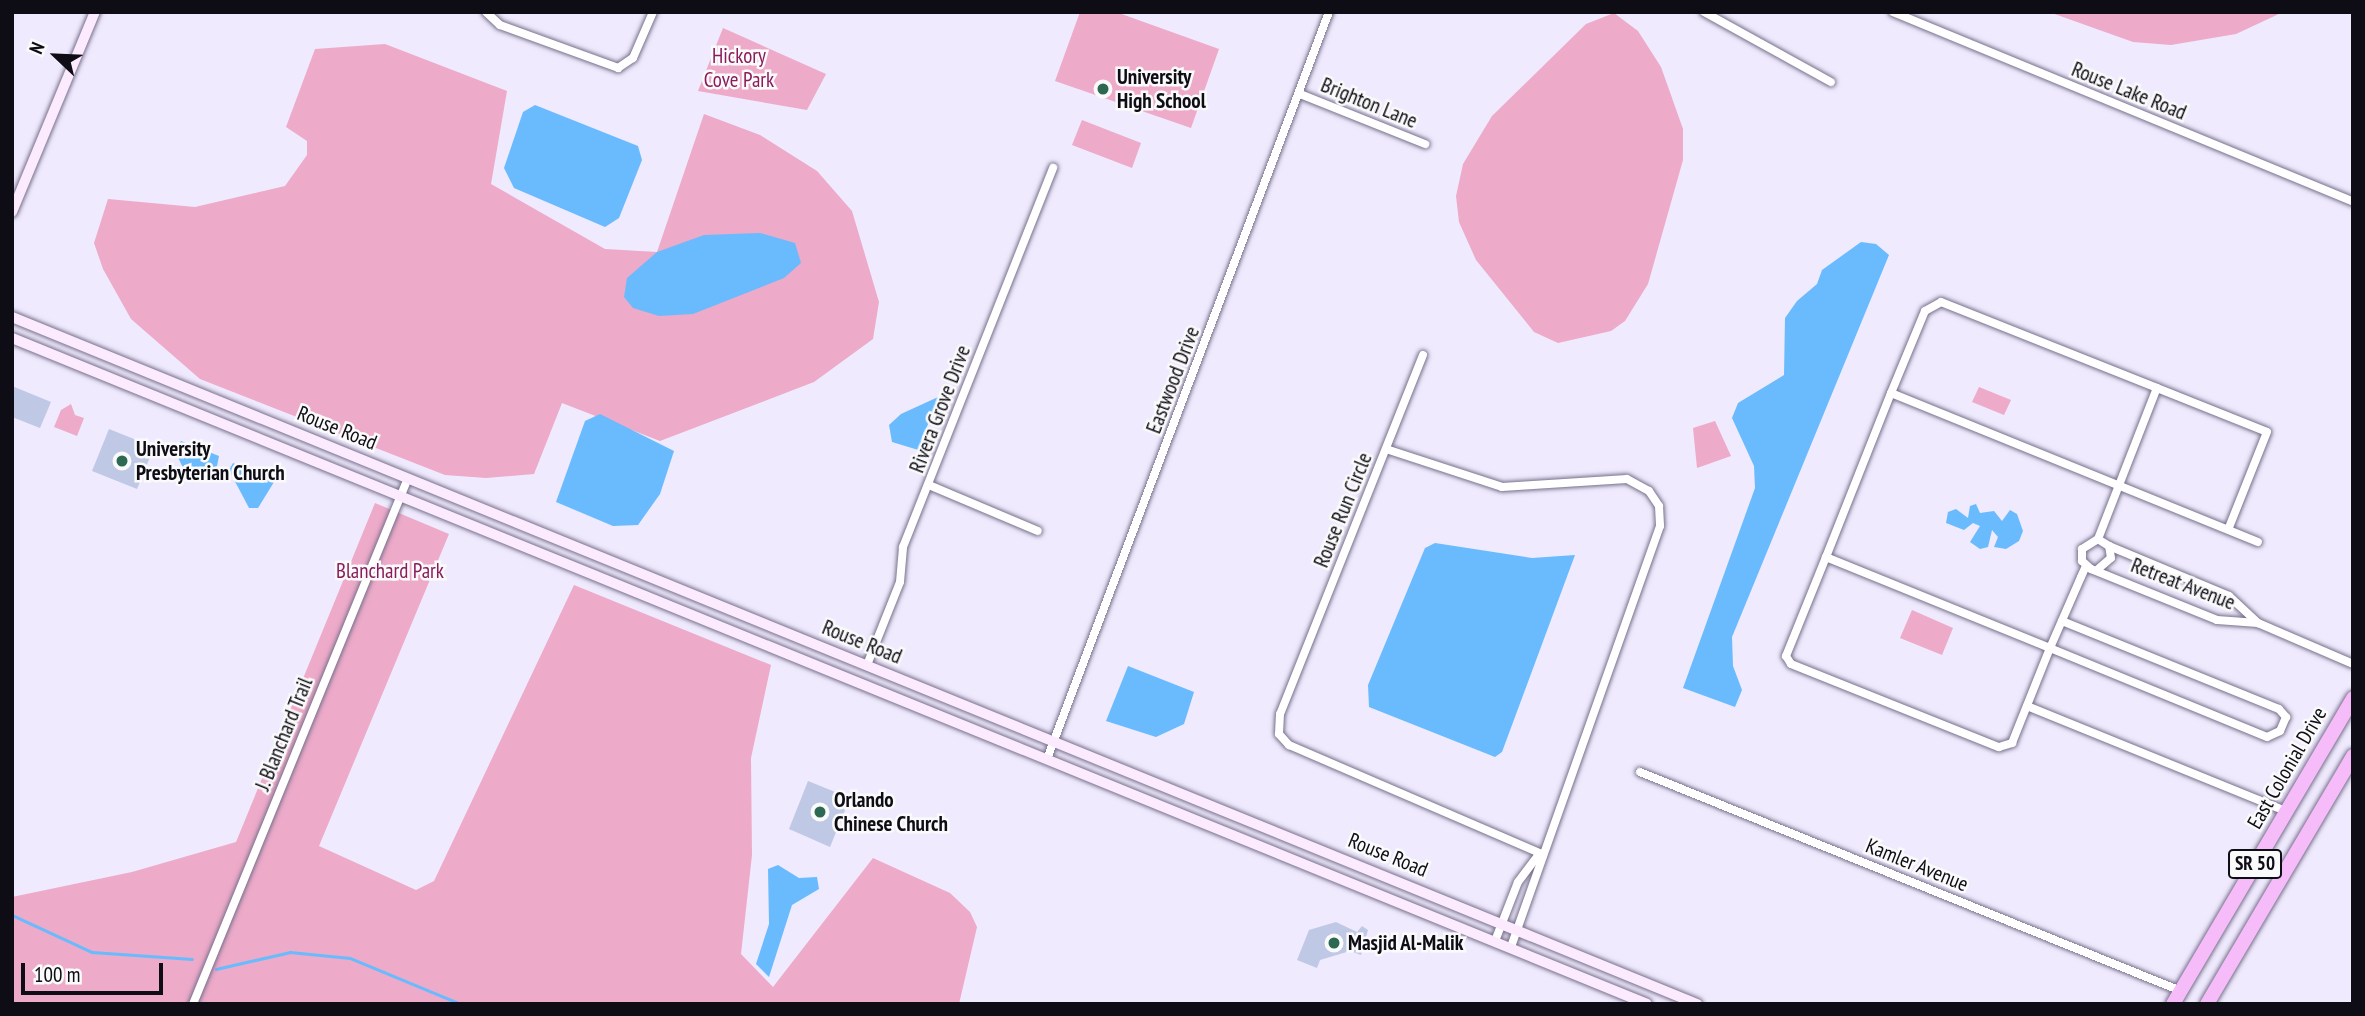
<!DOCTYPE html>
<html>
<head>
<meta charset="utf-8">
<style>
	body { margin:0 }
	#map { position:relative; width:2365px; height:1016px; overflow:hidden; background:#efeafd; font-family:"PT Sans Narrow",sans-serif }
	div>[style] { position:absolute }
	.green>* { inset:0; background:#edaac9 }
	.water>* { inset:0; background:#69bbfe }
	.stream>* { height:2.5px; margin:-1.25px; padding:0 1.25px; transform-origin:1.25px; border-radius:1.25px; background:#69bbfe }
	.building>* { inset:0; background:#bfc8e5 }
	.roads { filter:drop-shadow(0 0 2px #77708b) drop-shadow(0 0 2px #77708b) }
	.street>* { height:8px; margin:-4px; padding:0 4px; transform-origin:4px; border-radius:4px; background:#fff }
	.secondary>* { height:10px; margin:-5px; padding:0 5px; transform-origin:5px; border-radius:5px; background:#fcebfe }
	.highway>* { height:14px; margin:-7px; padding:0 7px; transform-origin:7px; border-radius:7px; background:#f6bcfa }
	.dots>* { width:19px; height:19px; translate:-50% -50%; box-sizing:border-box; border:4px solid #fafafa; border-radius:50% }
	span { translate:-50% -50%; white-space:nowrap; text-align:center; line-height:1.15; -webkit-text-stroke:5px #fafafa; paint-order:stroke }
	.shield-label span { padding:2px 5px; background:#fafafa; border:2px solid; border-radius:5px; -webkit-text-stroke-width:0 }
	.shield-label { font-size:19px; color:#0e0c15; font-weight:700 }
	.park-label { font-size:21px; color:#8a1c5c }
	.poi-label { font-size:21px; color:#0e0c15; font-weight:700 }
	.left { translate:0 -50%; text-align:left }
	.street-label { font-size:21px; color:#0e0c15 }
	.frame { position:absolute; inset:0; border:14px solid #0e0c15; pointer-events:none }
	.north { position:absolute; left:21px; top:21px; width:70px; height:70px; -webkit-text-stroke:5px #fafafa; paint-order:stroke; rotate:293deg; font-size:19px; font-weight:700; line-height:28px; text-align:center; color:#0e0c15 }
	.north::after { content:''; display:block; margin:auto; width:24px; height:32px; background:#0e0c15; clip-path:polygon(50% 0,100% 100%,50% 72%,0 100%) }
	.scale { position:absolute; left:21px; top:963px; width:142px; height:32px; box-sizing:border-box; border:4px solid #0e0c15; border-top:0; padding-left:9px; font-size:21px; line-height:24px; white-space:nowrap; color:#0e0c15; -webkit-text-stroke:5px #fafafa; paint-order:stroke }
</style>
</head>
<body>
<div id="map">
	<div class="green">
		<i style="clip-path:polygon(1080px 12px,1116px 12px,1219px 49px,1191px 128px,1055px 81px)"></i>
		<i style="clip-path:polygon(2049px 12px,2283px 12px,2236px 34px,2171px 45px,2133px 42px)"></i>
		<i style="clip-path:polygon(1614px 13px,1638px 31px,1661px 67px,1683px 129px,1683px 160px,1648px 284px,1625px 321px,1611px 331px,1558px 343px,1534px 332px,1476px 260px,1459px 222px,1456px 196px,1463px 164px,1492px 116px,1586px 24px)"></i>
		<i style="clip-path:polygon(723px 28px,826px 74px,807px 110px,698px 91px)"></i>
		<i style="clip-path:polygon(385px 44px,507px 91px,491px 184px,605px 249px,657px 252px,704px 114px,760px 135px,817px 171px,852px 211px,879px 302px,873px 339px,814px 382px,660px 441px,562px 403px,534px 474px,486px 478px,445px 475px,200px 379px,131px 319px,103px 269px,94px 243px,108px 199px,195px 207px,285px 186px,307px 155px,307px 141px,286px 127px,315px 49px)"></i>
		<i style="clip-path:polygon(1082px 120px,1141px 143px,1132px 168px,1072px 145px)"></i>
		<i style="clip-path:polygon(1979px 387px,2011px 400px,2004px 415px,1972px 402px)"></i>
		<i style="clip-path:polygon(71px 404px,75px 415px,84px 418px,77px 436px,54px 427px,61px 410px)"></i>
		<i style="clip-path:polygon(1715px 421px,1731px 456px,1697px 468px,1693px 428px)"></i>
		<i style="clip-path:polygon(375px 503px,449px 534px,319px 846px,416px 890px,434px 881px,574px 585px,771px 665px,751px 758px,752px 855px,741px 954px,773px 987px,873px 858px,950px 893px,970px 912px,977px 927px,959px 1004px,12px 1004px,12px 897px,132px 872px,236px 842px)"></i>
		<i style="clip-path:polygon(1912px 610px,1953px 628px,1942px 655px,1900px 638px)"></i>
	</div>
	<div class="water">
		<i style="clip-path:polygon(535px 105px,638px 146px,642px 160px,619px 218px,605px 227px,514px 188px,504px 168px,523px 112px)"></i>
		<i style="clip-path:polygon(760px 233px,795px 243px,801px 263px,784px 278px,693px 314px,659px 316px,633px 308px,624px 297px,627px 278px,657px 252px,704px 235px)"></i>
		<i style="clip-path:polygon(1861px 242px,1876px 244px,1889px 255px,1732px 637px,1733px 666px,1742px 690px,1735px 707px,1683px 688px,1755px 488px,1754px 466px,1732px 418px,1738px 403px,1784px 375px,1785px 318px,1797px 301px,1817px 284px,1822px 270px)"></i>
		<i style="clip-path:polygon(949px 392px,939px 401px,922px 437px,925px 452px,892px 442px,889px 425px,901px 414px)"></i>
		<i style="clip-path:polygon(600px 414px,674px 451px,660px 494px,638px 525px,613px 526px,556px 502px,585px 421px)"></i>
		<i style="clip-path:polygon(181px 441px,219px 456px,217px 466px,209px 473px,185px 472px,175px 451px)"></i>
		<i style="clip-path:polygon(233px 463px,274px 482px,258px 508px,249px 508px,229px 470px)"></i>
		<i style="clip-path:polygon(1976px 504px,1980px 513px,1994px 511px,2002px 521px,2010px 510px,2017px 514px,2023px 531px,2019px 541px,2006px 549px,1994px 547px,1998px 537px,1992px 530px,1988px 547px,1980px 549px,1970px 542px,1980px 526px,1973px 523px,1964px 530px,1946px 523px,1948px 512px,1956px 509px,1968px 518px,1970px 506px)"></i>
		<i style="clip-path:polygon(1435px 543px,1532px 558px,1575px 555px,1502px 752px,1495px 757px,1369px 707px,1368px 685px,1425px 548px)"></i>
		<i style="clip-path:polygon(1128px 666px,1194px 692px,1184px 724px,1156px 737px,1106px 721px)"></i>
		<i style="clip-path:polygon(778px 865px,799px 878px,817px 877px,819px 889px,792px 905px,769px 977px,756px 964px,769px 924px,768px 869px)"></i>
	</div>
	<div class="stream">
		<i style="left:12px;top:915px;width:88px;rotate:24.8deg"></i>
		<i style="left:92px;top:952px;width:100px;rotate:4deg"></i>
		<i style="left:216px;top:969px;width:76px;rotate:-12.9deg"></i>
		<i style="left:290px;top:952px;width:60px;rotate:5.7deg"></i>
		<i style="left:350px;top:958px;width:120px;rotate:22.5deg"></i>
	</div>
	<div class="building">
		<i style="clip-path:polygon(12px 386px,51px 402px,40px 428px,12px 417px)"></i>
		<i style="clip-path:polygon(109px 429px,154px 447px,137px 489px,92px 471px)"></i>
		<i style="clip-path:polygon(808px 781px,850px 798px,830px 847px,789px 829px)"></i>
		<i style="clip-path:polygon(1336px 922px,1357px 932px,1362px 926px,1368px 930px,1361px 955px,1350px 951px,1320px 960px,1317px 968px,1297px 960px,1309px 930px)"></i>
	</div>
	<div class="roads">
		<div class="street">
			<i style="left:486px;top:12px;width:19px;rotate:43deg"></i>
			<i style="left:500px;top:25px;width:126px;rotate:20deg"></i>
			<i style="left:618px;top:68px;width:18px;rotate:-34deg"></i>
			<i style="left:633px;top:58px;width:50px;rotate:-66.5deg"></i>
			<i style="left:1704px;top:12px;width:145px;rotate:28.9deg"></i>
			<i style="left:1893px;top:12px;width:498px;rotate:22.4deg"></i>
			<i style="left:1300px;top:94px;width:135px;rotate:21.8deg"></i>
			<i style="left:1423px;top:355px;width:386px;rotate:111.7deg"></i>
			<i style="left:1280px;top:714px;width:20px;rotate:93deg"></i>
			<i style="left:1279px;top:734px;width:15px;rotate:48deg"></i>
			<i style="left:1289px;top:745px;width:273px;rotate:23.3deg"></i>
			<i style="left:1891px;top:393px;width:89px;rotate:-67.5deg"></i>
			<i style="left:1925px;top:311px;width:18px;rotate:-29deg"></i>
			<i style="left:1941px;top:302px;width:232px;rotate:21.7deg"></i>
			<i style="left:1386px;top:449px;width:122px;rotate:18.1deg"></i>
			<i style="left:1502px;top:487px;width:125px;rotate:-3.7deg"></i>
			<i style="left:1627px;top:479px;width:25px;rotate:29deg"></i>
			<i style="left:1649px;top:491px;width:18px;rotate:56deg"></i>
			<i style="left:1659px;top:506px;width:20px;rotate:87deg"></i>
			<i style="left:1660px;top:526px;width:447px;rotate:109.5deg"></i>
			<i style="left:929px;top:485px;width:118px;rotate:22.9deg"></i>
			<i style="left:2098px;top:539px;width:162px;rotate:-68.7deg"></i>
			<i style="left:2157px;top:388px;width:118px;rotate:21.8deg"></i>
			<i style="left:2267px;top:432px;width:105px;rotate:111.7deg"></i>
			<i style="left:2109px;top:546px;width:130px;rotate:22.6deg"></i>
			<i style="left:2229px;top:596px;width:40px;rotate:43deg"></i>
			<i style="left:1826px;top:557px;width:107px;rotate:112deg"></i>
			<i style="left:1786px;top:656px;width:9px;rotate:58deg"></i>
			<i style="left:1791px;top:664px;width:224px;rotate:21.8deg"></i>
			<i style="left:1999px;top:747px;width:14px;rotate:-17deg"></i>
			<i style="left:2012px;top:743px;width:102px;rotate:-68.2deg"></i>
			<i style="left:2050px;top:648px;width:242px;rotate:-157.9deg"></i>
			<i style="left:1826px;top:557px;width:176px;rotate:-68.4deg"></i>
			<i style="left:1891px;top:393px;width:396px;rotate:22.1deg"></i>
			<i style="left:2097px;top:570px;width:18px;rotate:-41deg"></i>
			<i style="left:2111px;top:558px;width:12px;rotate:-99deg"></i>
			<i style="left:2109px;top:546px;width:13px;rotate:-148deg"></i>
			<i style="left:2098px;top:539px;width:19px;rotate:148deg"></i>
			<i style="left:2082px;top:549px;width:12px;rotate:90deg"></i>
			<i style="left:2082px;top:561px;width:12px;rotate:42deg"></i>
			<i style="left:2091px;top:569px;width:136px;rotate:22deg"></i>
			<i style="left:2217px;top:620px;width:41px;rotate:4.2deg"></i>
			<i style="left:2258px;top:623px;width:103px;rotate:23.3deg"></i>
			<i style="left:2062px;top:621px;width:234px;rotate:22.1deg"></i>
			<i style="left:2279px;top:709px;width:11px;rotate:49deg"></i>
			<i style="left:2286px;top:717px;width:15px;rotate:113deg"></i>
			<i style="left:2280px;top:731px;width:14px;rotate:155deg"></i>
			<i style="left:2267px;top:737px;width:235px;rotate:-157.7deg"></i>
			<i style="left:2050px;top:648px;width:77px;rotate:-66.4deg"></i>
			<i style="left:2081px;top:577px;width:12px;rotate:-66deg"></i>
			<i style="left:867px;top:665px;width:89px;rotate:-68.3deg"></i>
			<i style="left:900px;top:582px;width:35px;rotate:-85deg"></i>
			<i style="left:903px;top:547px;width:408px;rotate:-68.4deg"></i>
			<i style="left:2027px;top:706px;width:279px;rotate:22.1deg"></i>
			<i style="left:1047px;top:759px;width:798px;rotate:-69.32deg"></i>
			<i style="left:1640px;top:772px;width:584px;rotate:22.04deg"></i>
			<i style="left:1495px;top:941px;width:63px;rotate:-68.7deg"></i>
			<i style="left:1518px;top:882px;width:34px;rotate:-53deg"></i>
			<i style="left:193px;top:1004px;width:568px;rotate:-67.77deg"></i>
		</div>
		<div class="secondary">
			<i style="left:12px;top:212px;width:217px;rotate:-67.5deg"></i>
			<i style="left:12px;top:317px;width:1820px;rotate:22.18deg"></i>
			<i style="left:12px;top:338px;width:1765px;rotate:22.16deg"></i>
		</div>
		<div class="highway">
			<i style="left:2173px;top:1004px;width:355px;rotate:-59.5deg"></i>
			<i style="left:2207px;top:1004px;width:288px;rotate:-59.5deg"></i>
		</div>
	</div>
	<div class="dots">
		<i style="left:1103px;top:89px;background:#2c6852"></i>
		<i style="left:122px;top:461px;background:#2c6852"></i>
		<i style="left:820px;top:812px;background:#2c6852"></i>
		<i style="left:1334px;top:943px;background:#2c6852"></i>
	</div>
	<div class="shield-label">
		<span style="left:2255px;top:864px">SR 50</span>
	</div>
	<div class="park-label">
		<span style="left:739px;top:68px">Hickory<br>Cove Park</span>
		<span style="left:390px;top:571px">Blanchard Park</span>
	</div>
	<div class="poi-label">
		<span class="left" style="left:1117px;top:89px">University<br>High School</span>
		<span class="left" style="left:136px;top:461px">University<br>Presbyterian Church</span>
		<span class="left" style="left:834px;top:812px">Orlando<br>Chinese Church</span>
		<span class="left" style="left:1348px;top:943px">Masjid Al-Malik</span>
	</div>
	<div class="street-label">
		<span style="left:2129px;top:91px;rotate:22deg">Rouse Lake Road</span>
		<span style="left:1369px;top:103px;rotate:22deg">Brighton Lane</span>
		<span style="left:1173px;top:380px;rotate:-69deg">Eastwood Drive</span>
		<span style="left:940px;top:409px;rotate:-69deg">Rivera Grove Drive</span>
		<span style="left:337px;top:428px;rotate:22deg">Rouse Road</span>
		<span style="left:1343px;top:510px;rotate:-68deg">Rouse Run Circle</span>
		<span style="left:2183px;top:584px;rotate:21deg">Retreat Avenue</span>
		<span style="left:862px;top:642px;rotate:22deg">Rouse Road</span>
		<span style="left:284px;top:734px;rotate:-68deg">J. Blanchard Trail</span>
		<span style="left:2287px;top:768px;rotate:-60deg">East Colonial Drive</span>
		<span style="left:1388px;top:855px;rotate:22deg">Rouse Road</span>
		<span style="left:1917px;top:865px;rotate:22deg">Kamler Avenue</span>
	</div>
	<div class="frame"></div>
	<div class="north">N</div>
	<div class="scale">100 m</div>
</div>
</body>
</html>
